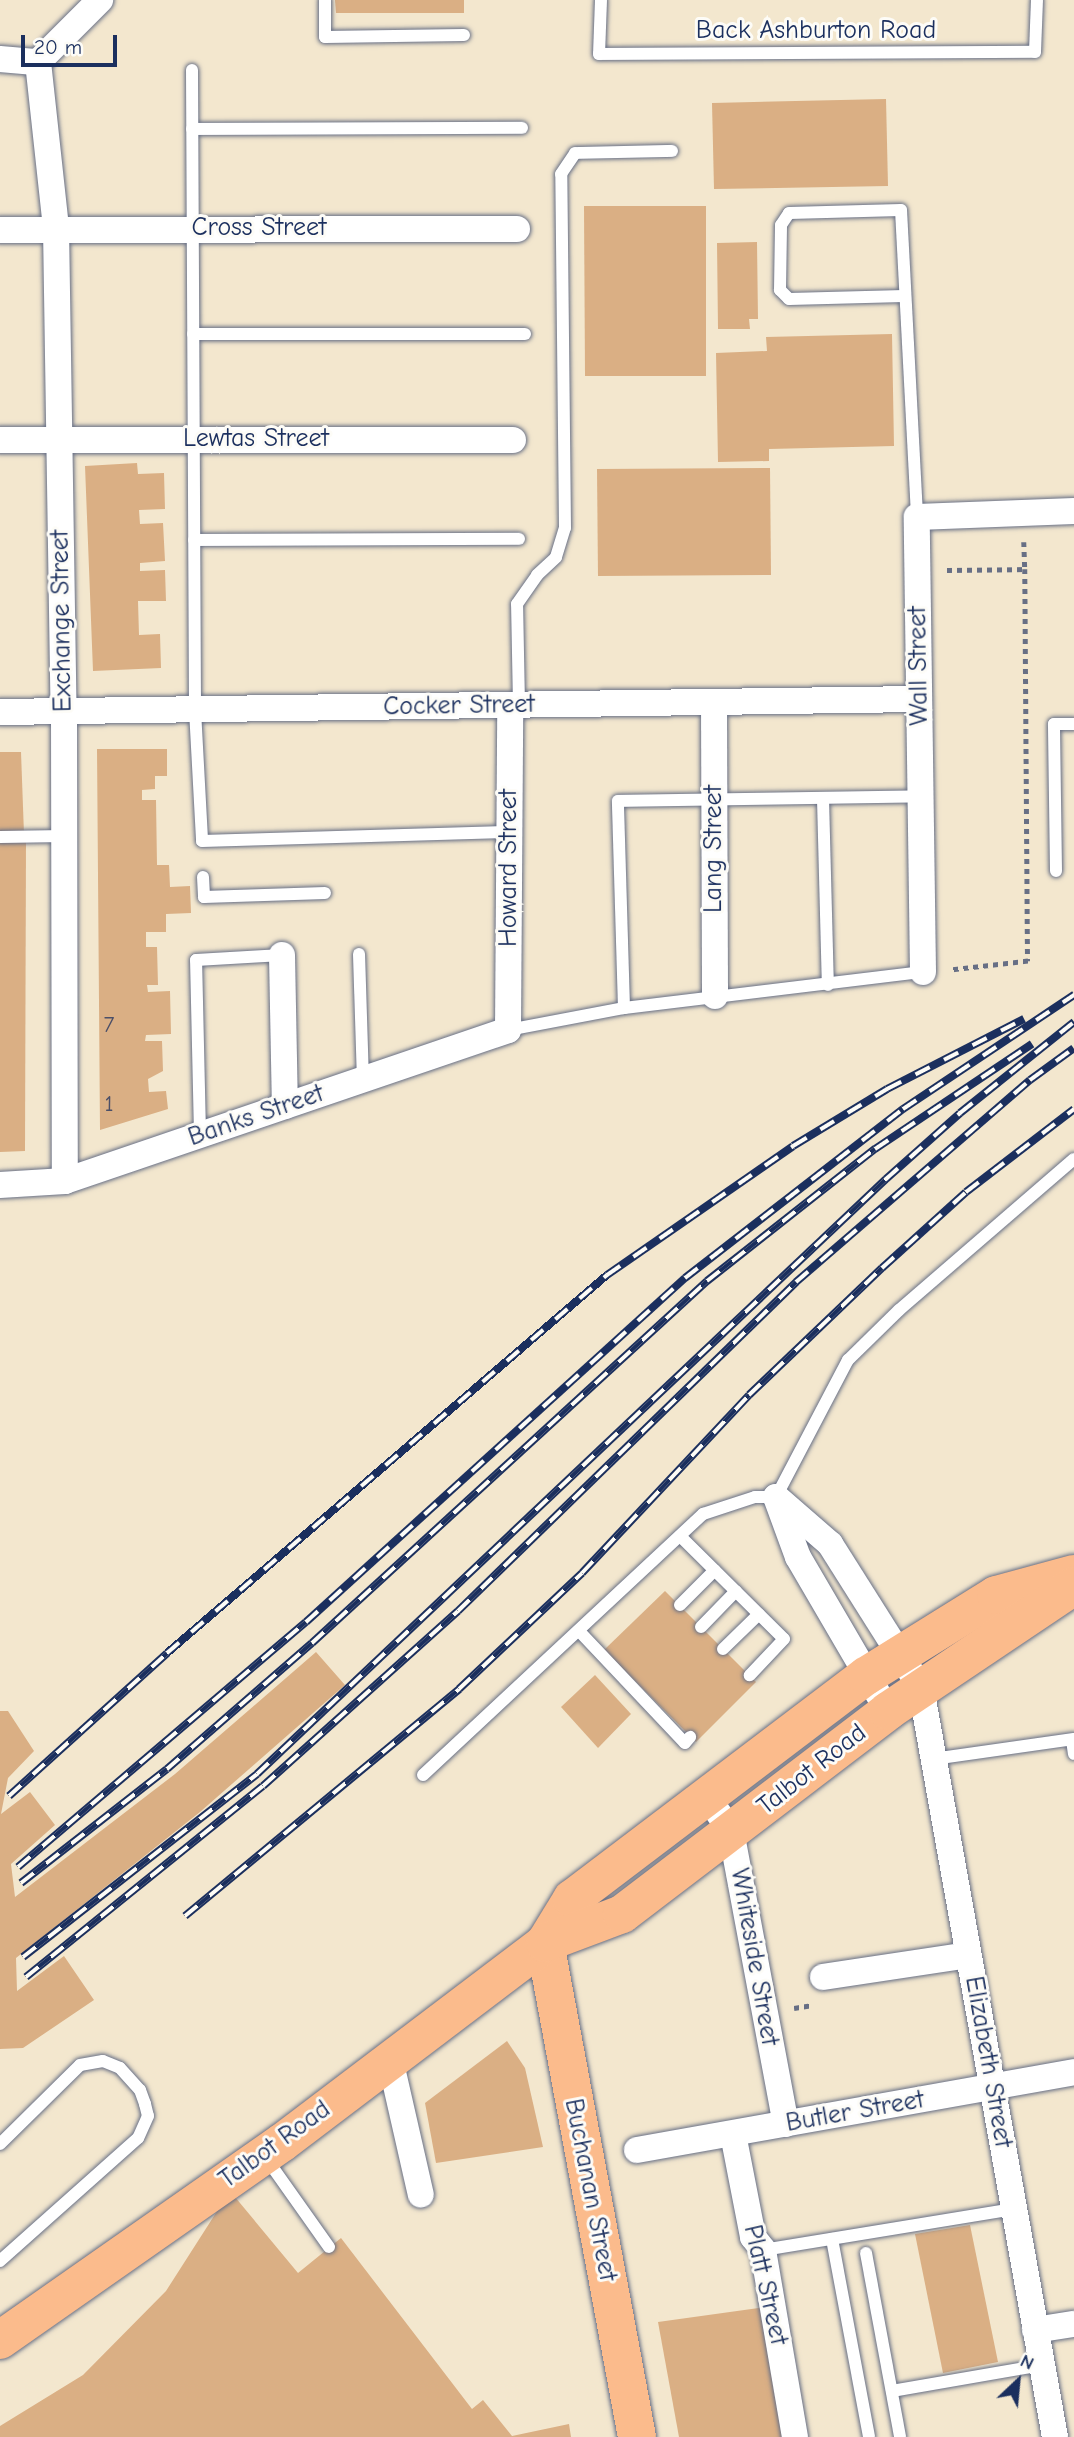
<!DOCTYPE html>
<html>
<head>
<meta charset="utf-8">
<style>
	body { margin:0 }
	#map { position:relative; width:1074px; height:2437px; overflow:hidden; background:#f3e7ce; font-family:"Comic Neue",sans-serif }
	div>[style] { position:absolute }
	.building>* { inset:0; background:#daaf84 }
	.path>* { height:4.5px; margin-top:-2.25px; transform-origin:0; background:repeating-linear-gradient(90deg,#676f85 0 5px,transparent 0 10px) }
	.roads { filter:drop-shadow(0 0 2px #676f85) drop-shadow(0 0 2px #676f85) }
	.service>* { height:12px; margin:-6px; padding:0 6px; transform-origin:6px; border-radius:6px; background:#fff }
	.minor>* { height:26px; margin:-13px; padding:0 13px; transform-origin:13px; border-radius:13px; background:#fff }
	.primary>* { height:38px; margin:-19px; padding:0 19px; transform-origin:19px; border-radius:19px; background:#fbbb8c }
	.rail>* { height:8px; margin-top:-4px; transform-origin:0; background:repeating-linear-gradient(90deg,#fdfcf7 0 16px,#1b2f5e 0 32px); box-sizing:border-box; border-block:2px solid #1b2f5e }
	span { translate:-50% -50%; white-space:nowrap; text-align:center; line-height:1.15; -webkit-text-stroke:6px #fdfcf7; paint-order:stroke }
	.number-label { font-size:23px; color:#4b4f68 }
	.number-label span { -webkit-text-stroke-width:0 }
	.street-label { font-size:26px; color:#1b2f5e }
	.north { position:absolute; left:983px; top:2346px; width:70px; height:70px; -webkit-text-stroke:5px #fdfcf7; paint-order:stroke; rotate:26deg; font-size:19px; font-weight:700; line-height:28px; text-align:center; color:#1b2f5e }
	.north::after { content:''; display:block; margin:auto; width:24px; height:32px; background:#1b2f5e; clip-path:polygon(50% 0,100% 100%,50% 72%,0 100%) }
	.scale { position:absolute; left:21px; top:35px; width:96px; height:32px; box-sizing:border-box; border:4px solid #1b2f5e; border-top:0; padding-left:9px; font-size:21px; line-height:24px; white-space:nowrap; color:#1b2f5e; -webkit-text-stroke:5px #fdfcf7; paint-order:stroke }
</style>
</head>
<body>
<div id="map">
	<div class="building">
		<i style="clip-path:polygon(335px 0,464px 0,464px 13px,336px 13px)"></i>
		<i style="clip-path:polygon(886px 99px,888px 186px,714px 189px,712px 103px)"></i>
		<i style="clip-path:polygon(584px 206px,706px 206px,706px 376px,585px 376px)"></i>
		<i style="clip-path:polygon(757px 242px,758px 319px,749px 319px,750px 329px,718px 329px,717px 243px)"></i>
		<i style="clip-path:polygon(892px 334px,894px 446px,769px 449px,769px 461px,718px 462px,716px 353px,767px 351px,766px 337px)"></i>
		<i style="clip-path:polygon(137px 463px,138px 474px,164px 473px,165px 509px,139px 510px,140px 524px,163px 523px,165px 561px,140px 563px,140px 571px,165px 570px,166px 601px,138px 601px,139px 635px,160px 634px,161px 668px,93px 671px,85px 466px)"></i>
		<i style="clip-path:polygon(770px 468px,771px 575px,598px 576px,597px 469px)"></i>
		<i style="clip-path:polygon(97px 749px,167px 749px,167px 776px,155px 776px,155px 789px,142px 790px,142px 800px,156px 800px,157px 865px,169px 865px,170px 887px,190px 886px,191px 913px,166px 914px,166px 932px,146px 932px,146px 947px,157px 947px,158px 985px,147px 985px,148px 992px,170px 991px,171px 1034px,146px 1035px,145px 1041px,162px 1041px,163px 1071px,148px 1079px,149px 1092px,166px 1091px,168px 1109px,100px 1130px)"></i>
		<i style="clip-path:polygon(0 752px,21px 752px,24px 834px,0 834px)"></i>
		<i style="clip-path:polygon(0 840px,26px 840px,25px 1151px,0 1152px)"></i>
		<i style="clip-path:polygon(665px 1591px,756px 1682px,696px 1742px,604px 1650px)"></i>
		<i style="clip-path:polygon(316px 1652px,345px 1685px,200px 1812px,16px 1958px,17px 1991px,64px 1956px,94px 2000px,23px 2048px,0 2049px,0 1711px,8px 1711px,34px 1751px,8px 1778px,1px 1814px,30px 1792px,55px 1825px,11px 1864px,15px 1897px,175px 1774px)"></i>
		<i style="clip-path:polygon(595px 1675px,631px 1714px,598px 1748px,561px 1707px)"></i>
		<i style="clip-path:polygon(507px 2041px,525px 2068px,543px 2147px,436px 2163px,425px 2103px)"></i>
		<i style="clip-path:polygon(230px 2191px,298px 2273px,341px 2238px,472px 2409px,483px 2400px,512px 2436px,569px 2424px,571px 2437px,0 2437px,0 2426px,83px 2375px,166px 2291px)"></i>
		<i style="clip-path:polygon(970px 2225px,998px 2362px,943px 2373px,915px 2234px)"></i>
		<i style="clip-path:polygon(766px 2307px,790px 2437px,679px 2437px,658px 2322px)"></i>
	</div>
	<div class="path">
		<i style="left:1024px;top:542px;width:27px;rotate:88deg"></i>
		<i style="left:947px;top:570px;width:78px;rotate:-0.7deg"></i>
		<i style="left:1025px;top:569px;width:392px;rotate:89.6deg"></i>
		<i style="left:1028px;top:961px;width:78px;rotate:173.3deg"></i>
		<i style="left:794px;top:2008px;width:19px;rotate:-9deg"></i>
	</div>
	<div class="roads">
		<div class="service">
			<i style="left:325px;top:0;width:37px;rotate:90deg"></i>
			<i style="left:325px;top:37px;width:139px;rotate:-0.8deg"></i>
			<i style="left:601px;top:0;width:54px;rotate:92.1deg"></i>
			<i style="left:599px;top:54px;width:436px;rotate:-0.3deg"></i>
			<i style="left:1035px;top:52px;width:52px;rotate:-87.8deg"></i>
			<i style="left:192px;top:70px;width:640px;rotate:89.73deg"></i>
			<i style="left:195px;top:710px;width:131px;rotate:86.9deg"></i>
			<i style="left:202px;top:841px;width:307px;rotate:-1.7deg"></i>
			<i style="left:192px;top:129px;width:330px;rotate:-0.2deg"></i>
			<i style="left:904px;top:296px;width:115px;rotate:178.5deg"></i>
			<i style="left:789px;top:299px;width:13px;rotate:-135deg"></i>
			<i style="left:780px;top:290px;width:65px;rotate:-89.1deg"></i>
			<i style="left:781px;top:225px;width:14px;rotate:-56deg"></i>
			<i style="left:789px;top:213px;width:112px;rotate:-1.5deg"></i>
			<i style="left:901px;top:210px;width:307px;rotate:87deg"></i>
			<i style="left:193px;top:334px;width:332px"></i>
			<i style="left:194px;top:540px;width:325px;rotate:-0.2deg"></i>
			<i style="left:519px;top:705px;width:101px;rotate:-91.1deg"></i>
			<i style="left:517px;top:604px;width:35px;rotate:-55deg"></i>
			<i style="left:537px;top:575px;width:26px;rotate:-43deg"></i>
			<i style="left:556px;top:557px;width:30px;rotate:-73deg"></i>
			<i style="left:565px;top:528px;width:354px;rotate:-90.6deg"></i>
			<i style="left:561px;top:174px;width:25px;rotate:-56deg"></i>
			<i style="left:575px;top:153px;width:97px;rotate:-1.2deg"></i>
			<i style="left:823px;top:799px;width:186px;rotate:88.5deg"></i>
			<i style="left:0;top:837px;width:65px;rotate:-0.9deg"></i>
			<i style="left:1056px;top:871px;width:147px;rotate:-90.8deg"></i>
			<i style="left:1054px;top:724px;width:20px"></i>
			<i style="left:203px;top:877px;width:20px;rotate:87deg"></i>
			<i style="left:204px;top:897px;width:121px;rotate:-1.9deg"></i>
			<i style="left:359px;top:954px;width:125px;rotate:88.2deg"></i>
			<i style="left:624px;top:1008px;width:207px;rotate:-91.7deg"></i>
			<i style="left:618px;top:801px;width:303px;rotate:-0.9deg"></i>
			<i style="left:508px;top:1030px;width:118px;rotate:-10.7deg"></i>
			<i style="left:624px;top:1008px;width:301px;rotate:-6.9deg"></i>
			<i style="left:200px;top:1134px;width:174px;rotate:-91.3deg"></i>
			<i style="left:196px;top:960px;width:86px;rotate:-3.3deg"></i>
			<i style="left:680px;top:1536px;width:146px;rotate:44.7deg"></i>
			<i style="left:784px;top:1639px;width:50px;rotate:133.4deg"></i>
			<i style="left:680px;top:1605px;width:49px;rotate:-45deg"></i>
			<i style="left:701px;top:1627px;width:50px;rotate:-45.8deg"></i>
			<i style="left:579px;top:1631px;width:154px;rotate:46.6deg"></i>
			<i style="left:685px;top:1743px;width:8px;rotate:-50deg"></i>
			<i style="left:723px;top:1649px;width:50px;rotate:-44.2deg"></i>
			<i style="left:1072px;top:1740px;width:14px;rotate:82deg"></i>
			<i style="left:933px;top:1759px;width:142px;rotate:-8.1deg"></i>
			<i style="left:423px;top:1775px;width:383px;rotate:-43deg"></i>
			<i style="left:703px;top:1514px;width:55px;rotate:-18.1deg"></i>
			<i style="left:755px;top:1497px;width:21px"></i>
			<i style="left:776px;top:1497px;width:155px;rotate:-62.3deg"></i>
			<i style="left:848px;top:1360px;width:71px;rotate:-44.4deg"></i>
			<i style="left:899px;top:1310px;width:231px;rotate:-40.8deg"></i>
			<i style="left:0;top:2144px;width:112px;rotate:-44.6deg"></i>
			<i style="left:80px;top:2065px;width:23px;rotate:-10deg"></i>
			<i style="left:103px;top:2061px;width:18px;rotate:22deg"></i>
			<i style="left:120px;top:2068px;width:30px;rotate:48deg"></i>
			<i style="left:140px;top:2090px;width:15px;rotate:70deg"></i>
			<i style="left:145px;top:2104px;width:12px;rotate:76deg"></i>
			<i style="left:148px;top:2116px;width:24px;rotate:114deg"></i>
			<i style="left:138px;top:2138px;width:185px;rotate:138.3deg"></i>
			<i style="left:266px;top:2158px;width:109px;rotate:54.7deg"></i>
			<i style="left:832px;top:2239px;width:201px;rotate:79.4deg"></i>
			<i style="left:763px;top:2250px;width:254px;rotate:-9.3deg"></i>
			<i style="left:866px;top:2253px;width:187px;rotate:79.5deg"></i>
			<i style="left:892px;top:2391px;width:153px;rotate:-9.8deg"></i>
		</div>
		<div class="minor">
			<i style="left:0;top:59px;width:38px;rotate:5deg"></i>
			<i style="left:38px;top:62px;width:167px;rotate:83.8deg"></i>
			<i style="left:56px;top:228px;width:484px;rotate:89.1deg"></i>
			<i style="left:64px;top:712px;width:469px;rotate:89.9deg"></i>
			<i style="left:38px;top:62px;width:88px;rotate:-45deg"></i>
			<i style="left:0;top:230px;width:517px;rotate:-0.11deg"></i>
			<i style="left:0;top:440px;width:513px"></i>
			<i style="left:714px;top:703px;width:293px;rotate:89.8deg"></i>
			<i style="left:0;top:712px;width:919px;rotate:-0.81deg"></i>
			<i style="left:282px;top:955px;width:151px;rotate:88.9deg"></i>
			<i style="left:923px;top:972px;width:455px;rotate:-90.8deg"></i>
			<i style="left:917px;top:517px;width:157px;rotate:-2.2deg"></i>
			<i style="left:0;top:1185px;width:65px;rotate:-3.5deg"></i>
			<i style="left:65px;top:1181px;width:468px;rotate:-18.8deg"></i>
			<i style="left:508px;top:1030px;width:325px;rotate:-89.6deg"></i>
			<i style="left:776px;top:1497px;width:72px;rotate:41deg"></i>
			<i style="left:830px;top:1544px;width:170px;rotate:57.7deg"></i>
			<i style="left:921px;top:1688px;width:761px;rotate:79.86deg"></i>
			<i style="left:776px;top:1497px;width:64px;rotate:69.9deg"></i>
			<i style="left:798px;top:1557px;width:178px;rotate:59.7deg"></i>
			<i style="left:707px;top:1797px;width:42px;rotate:54.8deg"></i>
			<i style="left:731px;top:1831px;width:298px;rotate:79.4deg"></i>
			<i style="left:823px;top:1977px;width:147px;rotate:-8.6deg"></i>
			<i style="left:390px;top:2059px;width:139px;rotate:77.2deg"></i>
			<i style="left:733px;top:2134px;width:105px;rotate:79deg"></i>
			<i style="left:753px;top:2237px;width:16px;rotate:52deg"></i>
			<i style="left:763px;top:2250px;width:190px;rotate:80.3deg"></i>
			<i style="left:637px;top:2150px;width:444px;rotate:-10.1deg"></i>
			<i style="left:1035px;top:2330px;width:39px;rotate:-9deg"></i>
		</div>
		<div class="primary">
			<i style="left:545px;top:1943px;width:52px;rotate:-58.5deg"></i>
			<i style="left:572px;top:1899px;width:369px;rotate:-37.2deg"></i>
			<i style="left:866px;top:1676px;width:153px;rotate:-31.9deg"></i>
			<i style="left:996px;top:1595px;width:81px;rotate:-15.1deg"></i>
			<i style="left:545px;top:1943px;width:502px;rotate:79.45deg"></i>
			<i style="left:0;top:2340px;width:345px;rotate:-35deg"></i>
			<i style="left:283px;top:2142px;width:329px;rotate:-37.2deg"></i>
			<i style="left:545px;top:1943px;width:82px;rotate:-20.6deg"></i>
			<i style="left:622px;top:1914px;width:335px;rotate:-37.3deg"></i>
			<i style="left:888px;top:1711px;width:224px;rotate:-33.9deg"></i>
		</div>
	</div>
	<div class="rail">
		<i style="left:9px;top:1796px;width:213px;rotate:-42.1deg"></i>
		<i style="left:167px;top:1653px;width:580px;rotate:-40.67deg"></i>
		<i style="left:607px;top:1275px;width:226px;rotate:-34.7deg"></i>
		<i style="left:793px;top:1146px;width:110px;rotate:-31.2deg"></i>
		<i style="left:887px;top:1089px;width:154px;rotate:-27.1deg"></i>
		<i style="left:18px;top:1867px;width:378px;rotate:-40.4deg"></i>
		<i style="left:306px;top:1622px;width:512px;rotate:-42.23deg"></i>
		<i style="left:685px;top:1278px;width:276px;rotate:-37.8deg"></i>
		<i style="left:903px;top:1109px;width:206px;rotate:-33.7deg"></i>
		<i style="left:21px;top:1883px;width:185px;rotate:-38deg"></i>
		<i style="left:167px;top:1769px;width:192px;rotate:-41deg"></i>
		<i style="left:312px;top:1643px;width:536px;rotate:-42.5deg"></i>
		<i style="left:707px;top:1281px;width:214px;rotate:-38.2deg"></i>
		<i style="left:875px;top:1149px;width:189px;rotate:-33.8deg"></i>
		<i style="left:185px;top:1916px;width:356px;rotate:-39.6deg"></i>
		<i style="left:459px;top:1689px;width:169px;rotate:-43.3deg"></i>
		<i style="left:582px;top:1573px;width:244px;rotate:-46.8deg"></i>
		<i style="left:749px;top:1395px;width:184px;rotate:-43.7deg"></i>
		<i style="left:882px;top:1268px;width:113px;rotate:-42.1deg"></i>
		<i style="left:966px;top:1192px;width:136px;rotate:-37.5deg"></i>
		<i style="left:23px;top:1957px;width:297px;rotate:-38deg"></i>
		<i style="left:257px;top:1774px;width:866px;rotate:-43.41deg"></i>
		<i style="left:886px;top:1179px;width:99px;rotate:-41.7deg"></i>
		<i style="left:960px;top:1113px;width:146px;rotate:-38.6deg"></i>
		<i style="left:26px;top:1977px;width:304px;rotate:-38.9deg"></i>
		<i style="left:263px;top:1786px;width:262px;rotate:-41.9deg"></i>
		<i style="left:458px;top:1611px;width:472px;rotate:-44.2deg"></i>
		<i style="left:796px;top:1282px;width:309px;rotate:-40.8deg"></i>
		<i style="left:1030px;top:1080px;width:54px;rotate:-36deg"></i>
	</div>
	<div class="number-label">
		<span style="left:109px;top:1025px">7</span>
		<span style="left:109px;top:1104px">1</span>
	</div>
	<div class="street-label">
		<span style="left:816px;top:31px">Back Ashburton Road</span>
		<span style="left:259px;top:228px">Cross Street</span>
		<span style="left:256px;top:439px">Lewtas Street</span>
		<span style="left:62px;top:621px;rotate:-91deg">Exchange Street</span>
		<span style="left:919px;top:666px;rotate:-91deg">Wall Street</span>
		<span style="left:459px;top:706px;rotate:-1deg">Cocker Street</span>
		<span style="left:714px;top:849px;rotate:-90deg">Lang Street</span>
		<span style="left:509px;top:868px;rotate:-90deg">Howard Street</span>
		<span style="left:256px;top:1116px;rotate:-19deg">Banks Street</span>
		<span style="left:812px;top:1770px;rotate:-38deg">Talbot Road</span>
		<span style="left:754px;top:1957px;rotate:80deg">Whiteside Street</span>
		<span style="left:988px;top:2062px;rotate:80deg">Elizabeth Street</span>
		<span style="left:855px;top:2112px;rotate:-10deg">Butler Street</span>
		<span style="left:275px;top:2145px;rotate:-36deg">Talbot Road</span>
		<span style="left:590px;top:2190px;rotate:79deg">Buchanan Street</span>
		<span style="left:765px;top:2285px;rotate:77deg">Platt Street</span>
	</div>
	<div class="north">N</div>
	<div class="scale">20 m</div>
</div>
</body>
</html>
